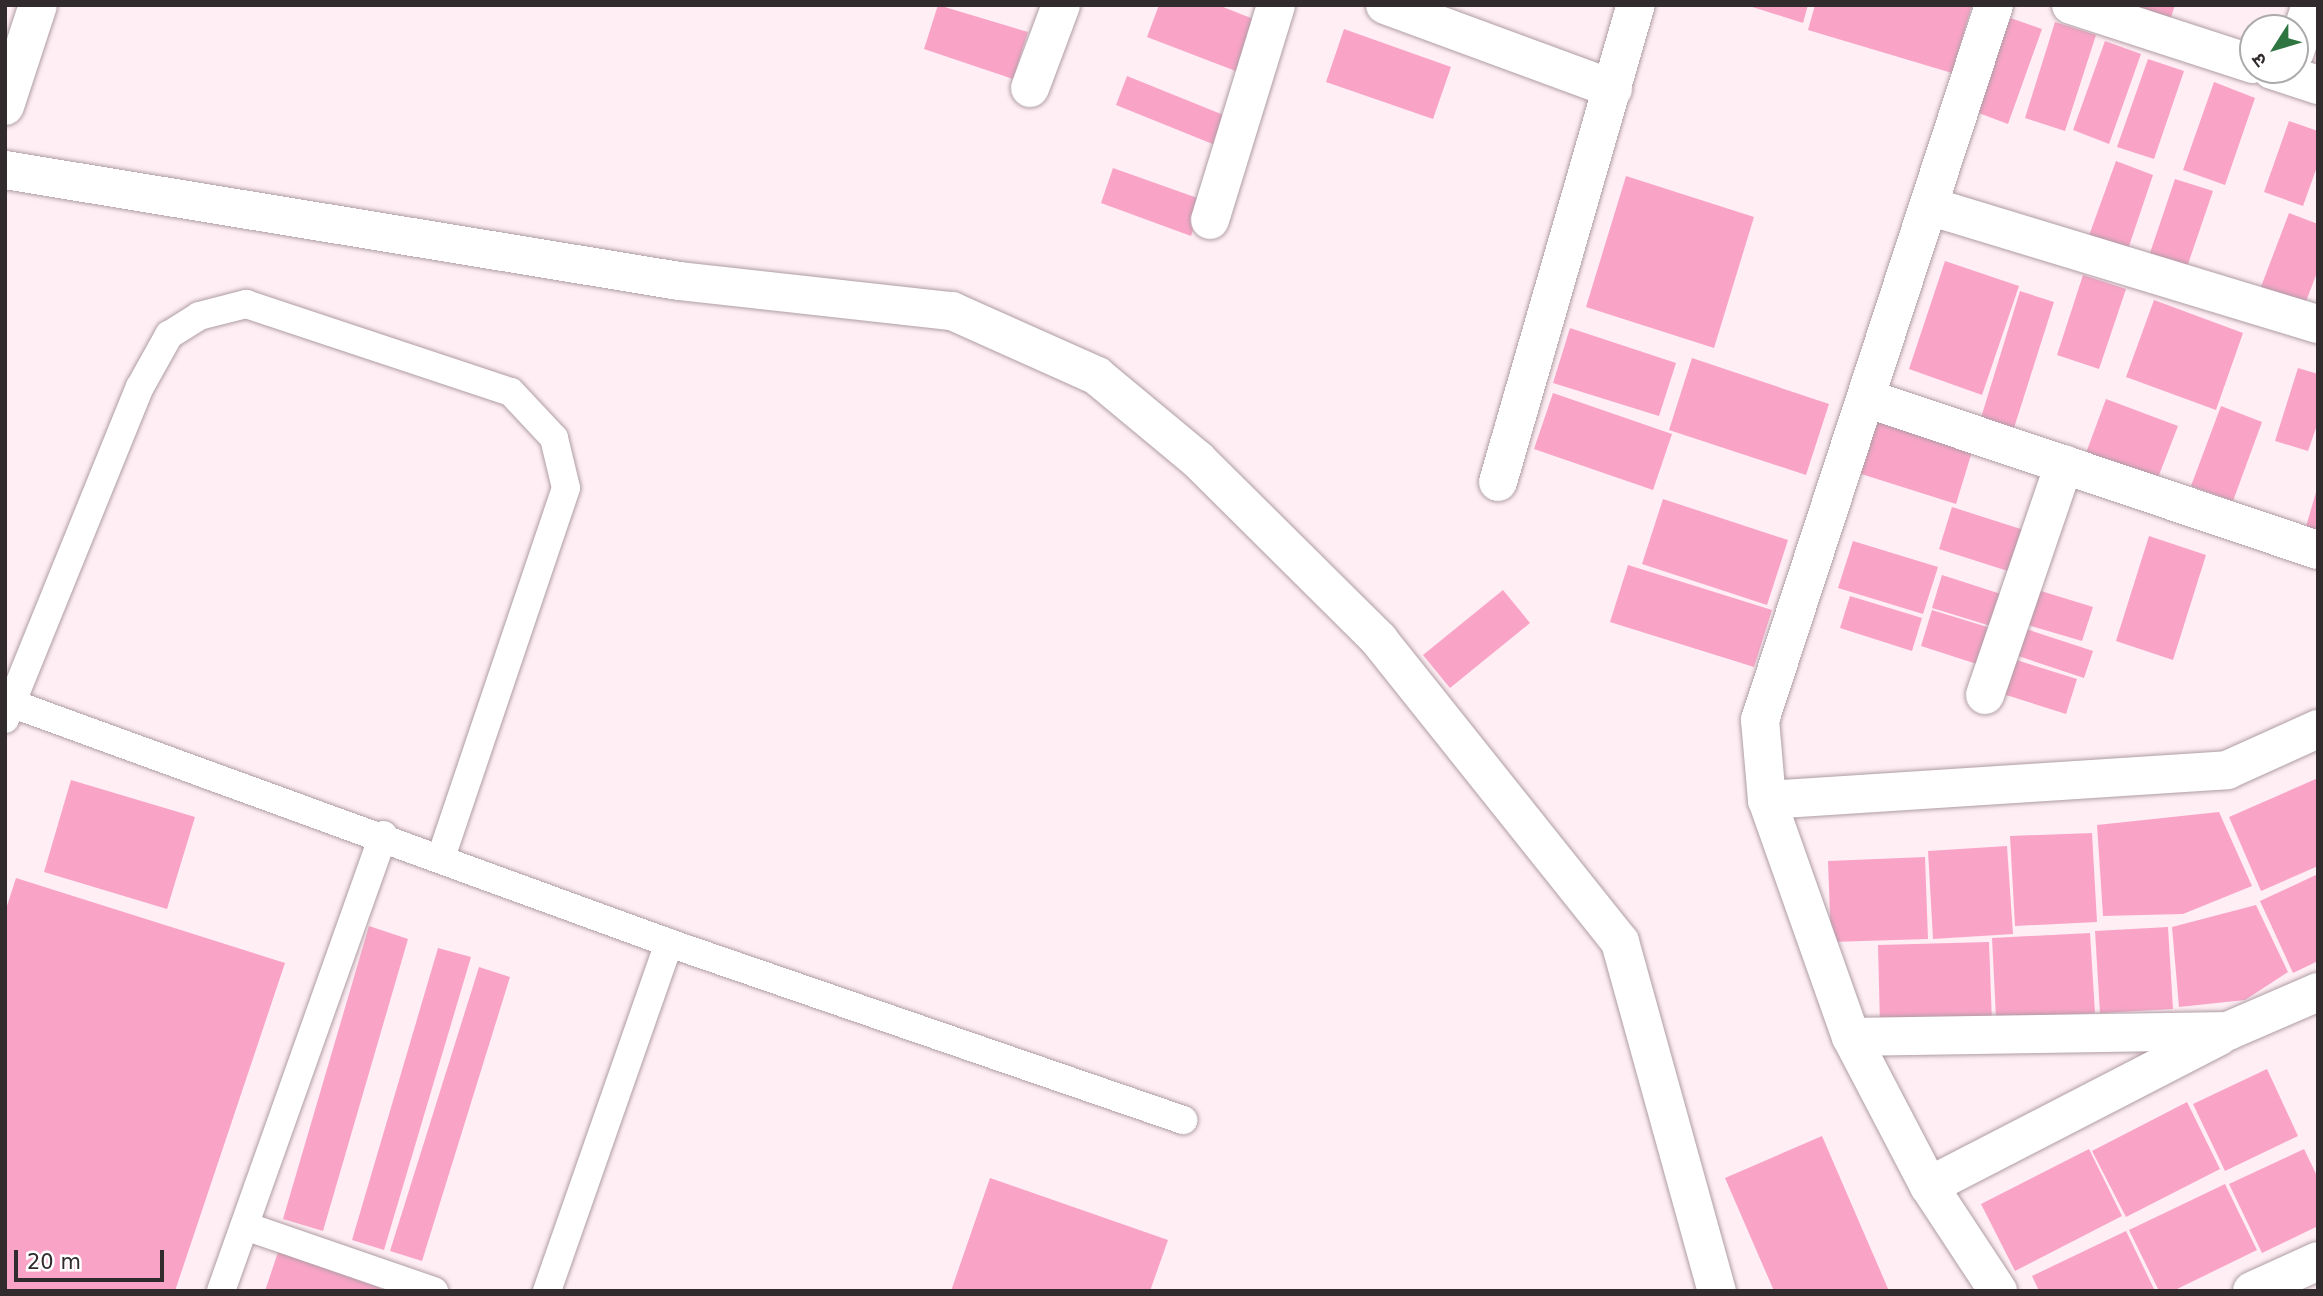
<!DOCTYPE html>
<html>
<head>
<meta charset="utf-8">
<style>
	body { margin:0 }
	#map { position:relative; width:2323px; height:1296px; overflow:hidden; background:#ffeff4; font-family:"DejaVu Sans","Noto Sans Devanagari",sans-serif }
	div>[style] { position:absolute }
	.building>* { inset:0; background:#f9a4c7 }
	.roads { filter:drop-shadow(0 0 2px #af9da4) drop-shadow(0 0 2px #af9da4) }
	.lane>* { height:28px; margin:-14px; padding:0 14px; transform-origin:14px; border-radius:14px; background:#fff }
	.street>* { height:38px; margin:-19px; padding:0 19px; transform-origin:19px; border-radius:19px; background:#fff }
	.secondary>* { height:38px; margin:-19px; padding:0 19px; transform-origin:19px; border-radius:19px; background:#fff }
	span { translate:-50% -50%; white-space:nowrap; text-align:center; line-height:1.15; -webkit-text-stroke:5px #fff; paint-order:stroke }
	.frame { position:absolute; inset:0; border:7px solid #322b2d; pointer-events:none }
	.north { position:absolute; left:2239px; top:14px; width:70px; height:70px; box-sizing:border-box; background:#fff; border:2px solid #adaaab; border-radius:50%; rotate:233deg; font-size:19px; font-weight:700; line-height:28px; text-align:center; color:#322b2d }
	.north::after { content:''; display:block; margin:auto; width:24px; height:32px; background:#2f7541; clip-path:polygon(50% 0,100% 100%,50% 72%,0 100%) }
	.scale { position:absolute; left:14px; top:1250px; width:150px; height:32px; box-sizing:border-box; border:4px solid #322b2d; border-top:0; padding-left:9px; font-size:21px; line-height:24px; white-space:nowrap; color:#322b2d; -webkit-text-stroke:5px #fff; paint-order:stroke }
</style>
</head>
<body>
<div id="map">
	<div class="building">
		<i style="clip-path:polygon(938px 5px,1028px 32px,1013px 79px,924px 49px)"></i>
		<i style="clip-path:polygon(1159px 5px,1218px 5px,1266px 24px,1246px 75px,1147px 37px)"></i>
		<i style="clip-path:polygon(1746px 5px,1808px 5px,1803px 23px)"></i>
		<i style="clip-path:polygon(1815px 5px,1972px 5px,1952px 73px,1808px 30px)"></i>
		<i style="clip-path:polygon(2126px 5px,2175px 5px,2170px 20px)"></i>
		<i style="clip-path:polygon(2002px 15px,2042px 29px,2008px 124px,1968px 109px)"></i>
		<i style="clip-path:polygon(2055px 22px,2096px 35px,2065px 131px,2025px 118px)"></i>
		<i style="clip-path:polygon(1344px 29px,1451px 67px,1433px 119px,1326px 82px)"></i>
		<i style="clip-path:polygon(2105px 41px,2141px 54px,2109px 144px,2073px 130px)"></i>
		<i style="clip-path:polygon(2148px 59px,2184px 71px,2154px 159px,2117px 147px)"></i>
		<i style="clip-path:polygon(1127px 76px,1231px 118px,1220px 147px,1116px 105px)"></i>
		<i style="clip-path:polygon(2214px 82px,2255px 98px,2225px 185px,2183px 170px)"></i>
		<i style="clip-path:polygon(2289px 121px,2318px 131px,2318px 164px,2303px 206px,2264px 192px)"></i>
		<i style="clip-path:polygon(2116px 161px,2153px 175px,2126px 255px,2087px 241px)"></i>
		<i style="clip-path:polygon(1113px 168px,1203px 200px,1191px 236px,1101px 203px)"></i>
		<i style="clip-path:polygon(1626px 176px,1754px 217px,1714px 348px,1586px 307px)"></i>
		<i style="clip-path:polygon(2175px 179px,2213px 191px,2186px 270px,2149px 256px)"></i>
		<i style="clip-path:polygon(2289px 213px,2318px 224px,2318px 270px,2300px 317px,2256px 300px)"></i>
		<i style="clip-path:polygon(1945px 261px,2019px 286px,1982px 395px,1909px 369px)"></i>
		<i style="clip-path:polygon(2083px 275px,2126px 289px,2099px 369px,2057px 355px)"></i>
		<i style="clip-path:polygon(2020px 291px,2054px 302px,2013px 431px,1980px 421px)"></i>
		<i style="clip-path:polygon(2154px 300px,2243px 333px,2216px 410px,2126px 377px)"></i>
		<i style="clip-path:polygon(1570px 328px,1676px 363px,1659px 416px,1553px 383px)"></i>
		<i style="clip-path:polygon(1692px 358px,1829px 404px,1806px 475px,1669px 430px)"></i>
		<i style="clip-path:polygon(2298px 368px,2318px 374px,2318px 422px,2308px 451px,2275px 441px)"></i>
		<i style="clip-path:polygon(1553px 393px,1672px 434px,1653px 490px,1534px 449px)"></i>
		<i style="clip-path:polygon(2106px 399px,2178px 426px,2154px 488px,2083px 461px)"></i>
		<i style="clip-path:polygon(2221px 406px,2262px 422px,2233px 501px,2191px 486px)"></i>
		<i style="clip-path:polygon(1873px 413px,1974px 445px,1956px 504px,1855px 472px)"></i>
		<i style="clip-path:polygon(2317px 489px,2318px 489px,2318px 545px,2302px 540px)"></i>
		<i style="clip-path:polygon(1663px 499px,1788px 540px,1767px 605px,1642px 564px)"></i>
		<i style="clip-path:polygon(1952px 507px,2027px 531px,2014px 573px,1939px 549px)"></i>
		<i style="clip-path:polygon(2149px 536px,2206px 555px,2173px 660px,2116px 641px)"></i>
		<i style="clip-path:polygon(1853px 541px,1938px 567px,1923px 614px,1838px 588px)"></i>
		<i style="clip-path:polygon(1628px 565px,1772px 610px,1754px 667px,1610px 622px)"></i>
		<i style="clip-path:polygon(1942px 575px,2004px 595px,1994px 627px,1932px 608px)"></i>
		<i style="clip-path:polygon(2031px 588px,2093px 607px,2082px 641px,2021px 623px)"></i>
		<i style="clip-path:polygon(1503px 590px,1530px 623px,1450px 688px,1423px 655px)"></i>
		<i style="clip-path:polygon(1850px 596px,1922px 618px,1912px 651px,1840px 628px)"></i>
		<i style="clip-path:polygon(1932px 610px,1997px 630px,1986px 667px,1921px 646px)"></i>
		<i style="clip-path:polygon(2014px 625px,2093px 651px,2084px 678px,2006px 652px)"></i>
		<i style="clip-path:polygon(2013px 659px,2077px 679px,2066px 714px,2003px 694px)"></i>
		<i style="clip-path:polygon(2318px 778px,2318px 866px,2261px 891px,2229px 817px)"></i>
		<i style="clip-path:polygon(71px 780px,195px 817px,167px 909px,44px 872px)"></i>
		<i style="clip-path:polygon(2219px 812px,2252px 886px,2183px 914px,2103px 916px,2097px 825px)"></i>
		<i style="clip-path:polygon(2092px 833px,2097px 922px,2015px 926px,2010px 836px)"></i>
		<i style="clip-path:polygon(2007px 846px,2013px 934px,1933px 939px,1928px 851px)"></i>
		<i style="clip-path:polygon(1925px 857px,1928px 939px,1831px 942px,1828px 861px)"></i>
		<i style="clip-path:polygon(2318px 874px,2318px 961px,2293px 973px,2260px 901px)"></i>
		<i style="clip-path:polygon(16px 878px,285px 963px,175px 1291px,5px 1291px,5px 912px)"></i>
		<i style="clip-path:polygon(2256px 905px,2288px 972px,2245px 1000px,2179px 1007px,2172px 927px)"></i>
		<i style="clip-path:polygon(369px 926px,408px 939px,323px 1231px,283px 1219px)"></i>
		<i style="clip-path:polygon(2168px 927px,2173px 1009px,2100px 1013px,2095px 931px)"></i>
		<i style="clip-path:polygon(2090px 933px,2095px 1013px,1996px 1018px,1992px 938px)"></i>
		<i style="clip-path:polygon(1989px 942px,1992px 1022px,1880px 1025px,1878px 945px)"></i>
		<i style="clip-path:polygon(438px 948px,471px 957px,384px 1250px,352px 1240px)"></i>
		<i style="clip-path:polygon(479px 967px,510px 977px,422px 1261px,390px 1251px)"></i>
		<i style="clip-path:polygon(2267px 1069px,2298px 1136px,2225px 1171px,2193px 1104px)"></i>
		<i style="clip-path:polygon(2187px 1102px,2220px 1169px,2126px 1217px,2092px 1151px)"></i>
		<i style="clip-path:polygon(1822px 1136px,1889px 1291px,1774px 1291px,1725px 1178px)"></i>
		<i style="clip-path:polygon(2089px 1149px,2122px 1216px,2015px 1271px,1981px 1204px)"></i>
		<i style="clip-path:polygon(2304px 1149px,2318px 1178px,2318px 1226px,2262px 1253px,2229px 1184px)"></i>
		<i style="clip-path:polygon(990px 1178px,1168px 1240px,1150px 1291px,951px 1291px)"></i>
		<i style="clip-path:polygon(2225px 1184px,2257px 1250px,2173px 1291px,2159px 1291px,2129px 1230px)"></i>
		<i style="clip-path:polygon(2126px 1231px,2155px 1291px,2039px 1291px,2032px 1276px)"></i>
		<i style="clip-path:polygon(278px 1252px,380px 1288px,380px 1291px,265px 1291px)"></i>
	</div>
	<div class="roads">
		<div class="lane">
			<i style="left:5px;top:701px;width:707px;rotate:20.02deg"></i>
			<i style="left:669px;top:943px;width:544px;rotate:19deg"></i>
			<i style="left:5px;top:719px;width:358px;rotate:-67.9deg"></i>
			<i style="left:140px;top:387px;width:60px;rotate:-60.9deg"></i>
			<i style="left:169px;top:335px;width:36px;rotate:-32deg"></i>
			<i style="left:199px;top:316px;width:49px;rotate:-14.3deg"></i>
			<i style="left:246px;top:304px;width:279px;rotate:18.4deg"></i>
			<i style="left:511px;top:392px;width:63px;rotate:46.9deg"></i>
			<i style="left:554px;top:438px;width:51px;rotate:76.5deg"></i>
			<i style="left:566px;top:488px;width:390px;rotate:108.7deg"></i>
			<i style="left:245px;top:1226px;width:200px;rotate:19deg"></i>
			<i style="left:221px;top:1291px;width:484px;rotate:-70.4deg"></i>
			<i style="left:547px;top:1291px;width:369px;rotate:-70.7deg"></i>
		</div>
		<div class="street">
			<i style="left:1385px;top:5px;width:243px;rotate:20.2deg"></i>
			<i style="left:1994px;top:5px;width:752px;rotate:108.12deg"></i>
			<i style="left:1760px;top:720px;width:80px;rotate:85deg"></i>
			<i style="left:1767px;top:800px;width:251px;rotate:70.5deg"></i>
			<i style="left:1851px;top:1037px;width:168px;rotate:62.4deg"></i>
			<i style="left:1929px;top:1186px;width:126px;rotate:56.7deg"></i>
			<i style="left:2071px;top:5px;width:191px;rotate:18deg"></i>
			<i style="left:2295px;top:52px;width:50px;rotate:-71.2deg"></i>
			<i style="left:2272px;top:70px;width:48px;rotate:18.1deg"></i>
			<i style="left:1030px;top:88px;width:89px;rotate:-69.5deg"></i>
			<i style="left:5px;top:170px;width:683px;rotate:9.35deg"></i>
			<i style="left:679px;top:281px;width:275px;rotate:6.3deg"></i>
			<i style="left:952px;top:311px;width:159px;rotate:24.1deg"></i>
			<i style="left:1097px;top:376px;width:131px;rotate:39.7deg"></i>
			<i style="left:1198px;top:460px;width:255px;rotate:44.8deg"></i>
			<i style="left:1379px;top:640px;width:386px;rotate:51.4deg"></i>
			<i style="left:1620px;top:942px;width:362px;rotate:74.5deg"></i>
			<i style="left:1929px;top:206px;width:407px;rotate:16.9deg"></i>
			<i style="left:1210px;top:220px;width:225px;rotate:-72.9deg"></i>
			<i style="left:1866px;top:398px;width:477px;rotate:18.6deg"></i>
			<i style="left:1498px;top:482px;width:497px;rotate:-73.9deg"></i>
			<i style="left:1985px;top:695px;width:244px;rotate:-71.1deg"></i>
			<i style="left:1767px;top:800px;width:461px;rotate:-3.7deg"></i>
			<i style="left:2227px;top:770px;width:100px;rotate:-24.3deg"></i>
			<i style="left:1851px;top:1037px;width:377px;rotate:-0.9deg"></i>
			<i style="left:2228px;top:1031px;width:98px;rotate:-23.4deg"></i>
			<i style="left:1929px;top:1186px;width:327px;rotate:-27.3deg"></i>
			<i style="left:2252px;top:1291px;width:72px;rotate:-24.4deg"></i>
		</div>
		<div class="secondary">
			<i style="left:5px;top:106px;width:106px;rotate:-71.9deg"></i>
		</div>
	</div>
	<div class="frame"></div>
	<div class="north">उ</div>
	<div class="scale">20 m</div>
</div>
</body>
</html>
